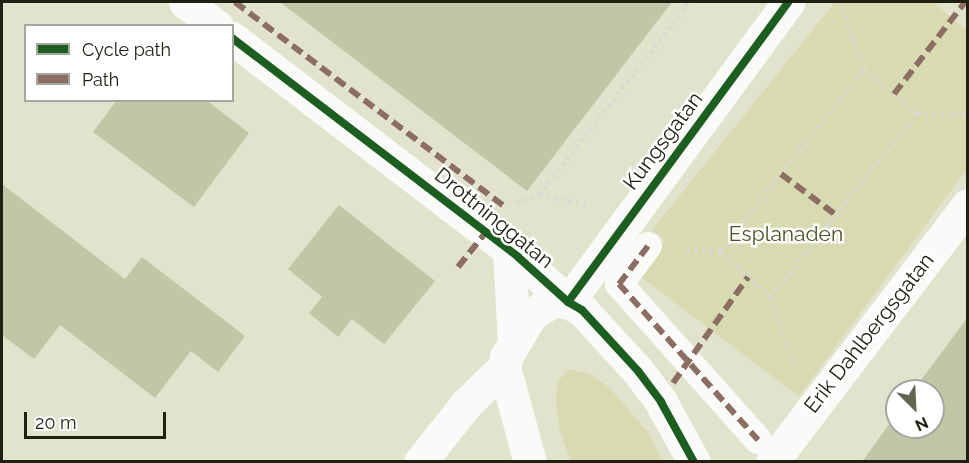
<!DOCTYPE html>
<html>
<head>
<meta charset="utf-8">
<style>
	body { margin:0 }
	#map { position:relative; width:969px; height:463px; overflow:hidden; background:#e1e3cd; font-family:Raleway,sans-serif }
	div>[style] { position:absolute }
	.green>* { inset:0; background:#d8dbb1 }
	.building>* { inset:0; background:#c3c5a7 }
	.path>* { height:4px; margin-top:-2px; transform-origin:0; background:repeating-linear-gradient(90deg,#d9dad3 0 3px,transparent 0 7.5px) }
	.pedestrian>* { height:28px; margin:-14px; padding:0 14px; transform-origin:14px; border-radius:14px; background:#fafbf8 }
	.minor>* { height:33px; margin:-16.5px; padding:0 16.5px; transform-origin:16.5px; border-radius:16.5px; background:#fafbf8 }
	.tertiary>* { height:33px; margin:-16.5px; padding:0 16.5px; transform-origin:16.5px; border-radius:16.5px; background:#fafbf8 }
	.quiet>* { height:6px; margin-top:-3px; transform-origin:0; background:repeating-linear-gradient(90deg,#8d6e63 0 12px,transparent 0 18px) }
	.cycleway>* { height:8px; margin:-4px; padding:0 4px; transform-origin:4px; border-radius:4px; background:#1b5e20 }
	span { translate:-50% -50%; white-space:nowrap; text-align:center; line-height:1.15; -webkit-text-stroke:5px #fff; paint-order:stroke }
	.street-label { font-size:21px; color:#202012 }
	.park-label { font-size:21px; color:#4f5025 }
	.frame { position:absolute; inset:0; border:3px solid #202012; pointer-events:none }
	.legend { position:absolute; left:24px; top:24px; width:210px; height:78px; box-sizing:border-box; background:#fff; border:2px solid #a6a6a0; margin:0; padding:8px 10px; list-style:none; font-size:18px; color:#202012 }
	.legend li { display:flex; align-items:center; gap:12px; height:30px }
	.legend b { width:30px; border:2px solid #a6a6a0 }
	.north { position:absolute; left:885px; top:379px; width:60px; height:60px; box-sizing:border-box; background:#fff; border:2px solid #a6a6a0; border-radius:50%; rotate:156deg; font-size:16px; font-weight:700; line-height:24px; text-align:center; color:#202012 }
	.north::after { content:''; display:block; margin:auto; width:21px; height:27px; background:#646453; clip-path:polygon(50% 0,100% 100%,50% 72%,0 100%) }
	.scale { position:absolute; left:24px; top:412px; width:142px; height:27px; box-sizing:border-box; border:3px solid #202012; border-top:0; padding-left:8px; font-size:18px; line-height:21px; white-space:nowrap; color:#202012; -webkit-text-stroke:4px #fff; paint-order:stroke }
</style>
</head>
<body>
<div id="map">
	<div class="green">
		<i style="clip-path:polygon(835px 2px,933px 2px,967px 30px,967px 169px,799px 396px,637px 274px,665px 240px,652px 230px)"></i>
		<i style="clip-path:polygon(569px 369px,590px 374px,610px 388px,650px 435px,662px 461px,571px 461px,560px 432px,556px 400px,558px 381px)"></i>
	</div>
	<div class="building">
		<i style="clip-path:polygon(280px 2px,672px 2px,527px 191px)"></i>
		<i style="clip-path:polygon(117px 100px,206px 100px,249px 133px,194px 207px,93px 132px)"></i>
		<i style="clip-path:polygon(2px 184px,125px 279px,142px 257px,245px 336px,218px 372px,191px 351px,155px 398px,60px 325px,34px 359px,2px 335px)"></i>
		<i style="clip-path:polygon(339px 205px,435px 281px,384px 344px,352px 319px,338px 337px,309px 313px,322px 297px,288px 269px)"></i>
		<i style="clip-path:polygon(968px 317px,968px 462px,862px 462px,897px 413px,897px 427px,933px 427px,933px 391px,913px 391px)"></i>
	</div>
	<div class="path">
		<i style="left:840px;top:2px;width:72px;rotate:70.6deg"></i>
		<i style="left:539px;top:195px;width:50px;rotate:11.5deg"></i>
		<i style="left:516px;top:203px;width:24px;rotate:-19deg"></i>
		<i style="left:539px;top:195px;width:245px;rotate:-52deg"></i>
		<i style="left:687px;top:250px;width:33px;rotate:2deg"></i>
		<i style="left:720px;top:251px;width:68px;rotate:42.6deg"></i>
		<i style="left:720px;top:251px;width:231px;rotate:-51.5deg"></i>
		<i style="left:864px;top:70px;width:69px;rotate:38.5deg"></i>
		<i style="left:793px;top:364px;width:71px;rotate:-108.9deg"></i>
		<i style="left:770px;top:297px;width:236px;rotate:-51.2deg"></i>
		<i style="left:918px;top:113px;width:50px;rotate:1.1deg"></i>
	</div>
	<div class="pedestrian">
		<i style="left:648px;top:246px;width:48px;rotate:127.3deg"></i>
		<i style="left:619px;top:284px;width:209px;rotate:48.3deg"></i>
	</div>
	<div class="minor">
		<i style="left:185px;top:2px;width:40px;rotate:37deg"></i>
		<i style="left:232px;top:38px;width:360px;rotate:37.4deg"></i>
		<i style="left:518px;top:257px;width:67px;rotate:42deg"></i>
		<i style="left:509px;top:250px;width:93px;rotate:86.9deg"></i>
		<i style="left:420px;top:462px;width:75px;rotate:-51.5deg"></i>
		<i style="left:467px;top:403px;width:52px;rotate:-44.2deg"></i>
	</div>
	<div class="tertiary">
		<i style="left:568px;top:302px;width:372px;rotate:-53.7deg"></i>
		<i style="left:530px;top:462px;width:98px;rotate:-105.3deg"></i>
		<i style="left:504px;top:367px;width:10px;rotate:-79deg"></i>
		<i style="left:506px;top:357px;width:49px;rotate:-59.2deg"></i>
		<i style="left:531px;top:315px;width:25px;rotate:-34deg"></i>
		<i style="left:552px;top:301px;width:16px;rotate:4deg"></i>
		<i style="left:568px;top:302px;width:16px;rotate:30deg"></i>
		<i style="left:582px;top:310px;width:83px;rotate:47.4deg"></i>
		<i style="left:638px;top:371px;width:39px;rotate:53deg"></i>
		<i style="left:661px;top:402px;width:68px;rotate:61.2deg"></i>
		<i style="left:772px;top:462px;width:323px;rotate:-52.7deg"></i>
	</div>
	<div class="quiet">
		<i style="left:235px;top:2px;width:339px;rotate:37.2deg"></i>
		<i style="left:894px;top:94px;width:116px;rotate:-52.3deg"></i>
		<i style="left:781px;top:174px;width:69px;rotate:36.7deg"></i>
		<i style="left:648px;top:246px;width:48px;rotate:127.3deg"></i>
		<i style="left:619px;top:284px;width:209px;rotate:48.3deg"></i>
		<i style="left:458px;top:267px;width:45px;rotate:-51.3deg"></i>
		<i style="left:673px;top:383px;width:130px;rotate:-54.7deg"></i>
	</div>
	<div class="cycleway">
		<i style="left:232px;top:38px;width:360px;rotate:37.4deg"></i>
		<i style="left:518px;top:257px;width:67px;rotate:42deg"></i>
		<i style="left:568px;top:302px;width:16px;rotate:30deg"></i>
		<i style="left:582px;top:310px;width:83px;rotate:47.4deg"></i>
		<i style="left:638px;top:371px;width:39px;rotate:53deg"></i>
		<i style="left:661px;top:402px;width:68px;rotate:61.2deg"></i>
		<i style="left:568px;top:302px;width:372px;rotate:-53.7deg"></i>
	</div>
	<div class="street-label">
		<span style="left:663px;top:141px;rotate:-53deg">Kungsgatan</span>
		<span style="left:494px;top:218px;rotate:39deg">Drottninggatan</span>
		<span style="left:869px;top:333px;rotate:-52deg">Erik Dahlbergsgatan</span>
	</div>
	<div class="park-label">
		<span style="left:786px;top:234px">Esplanaden</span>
	</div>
	<div class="frame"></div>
	<ul class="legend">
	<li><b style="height:8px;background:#1b5e20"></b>Cycle path</li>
	<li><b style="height:8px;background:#8d6e63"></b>Path</li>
	</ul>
	<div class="north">N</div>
	<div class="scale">20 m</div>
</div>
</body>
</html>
